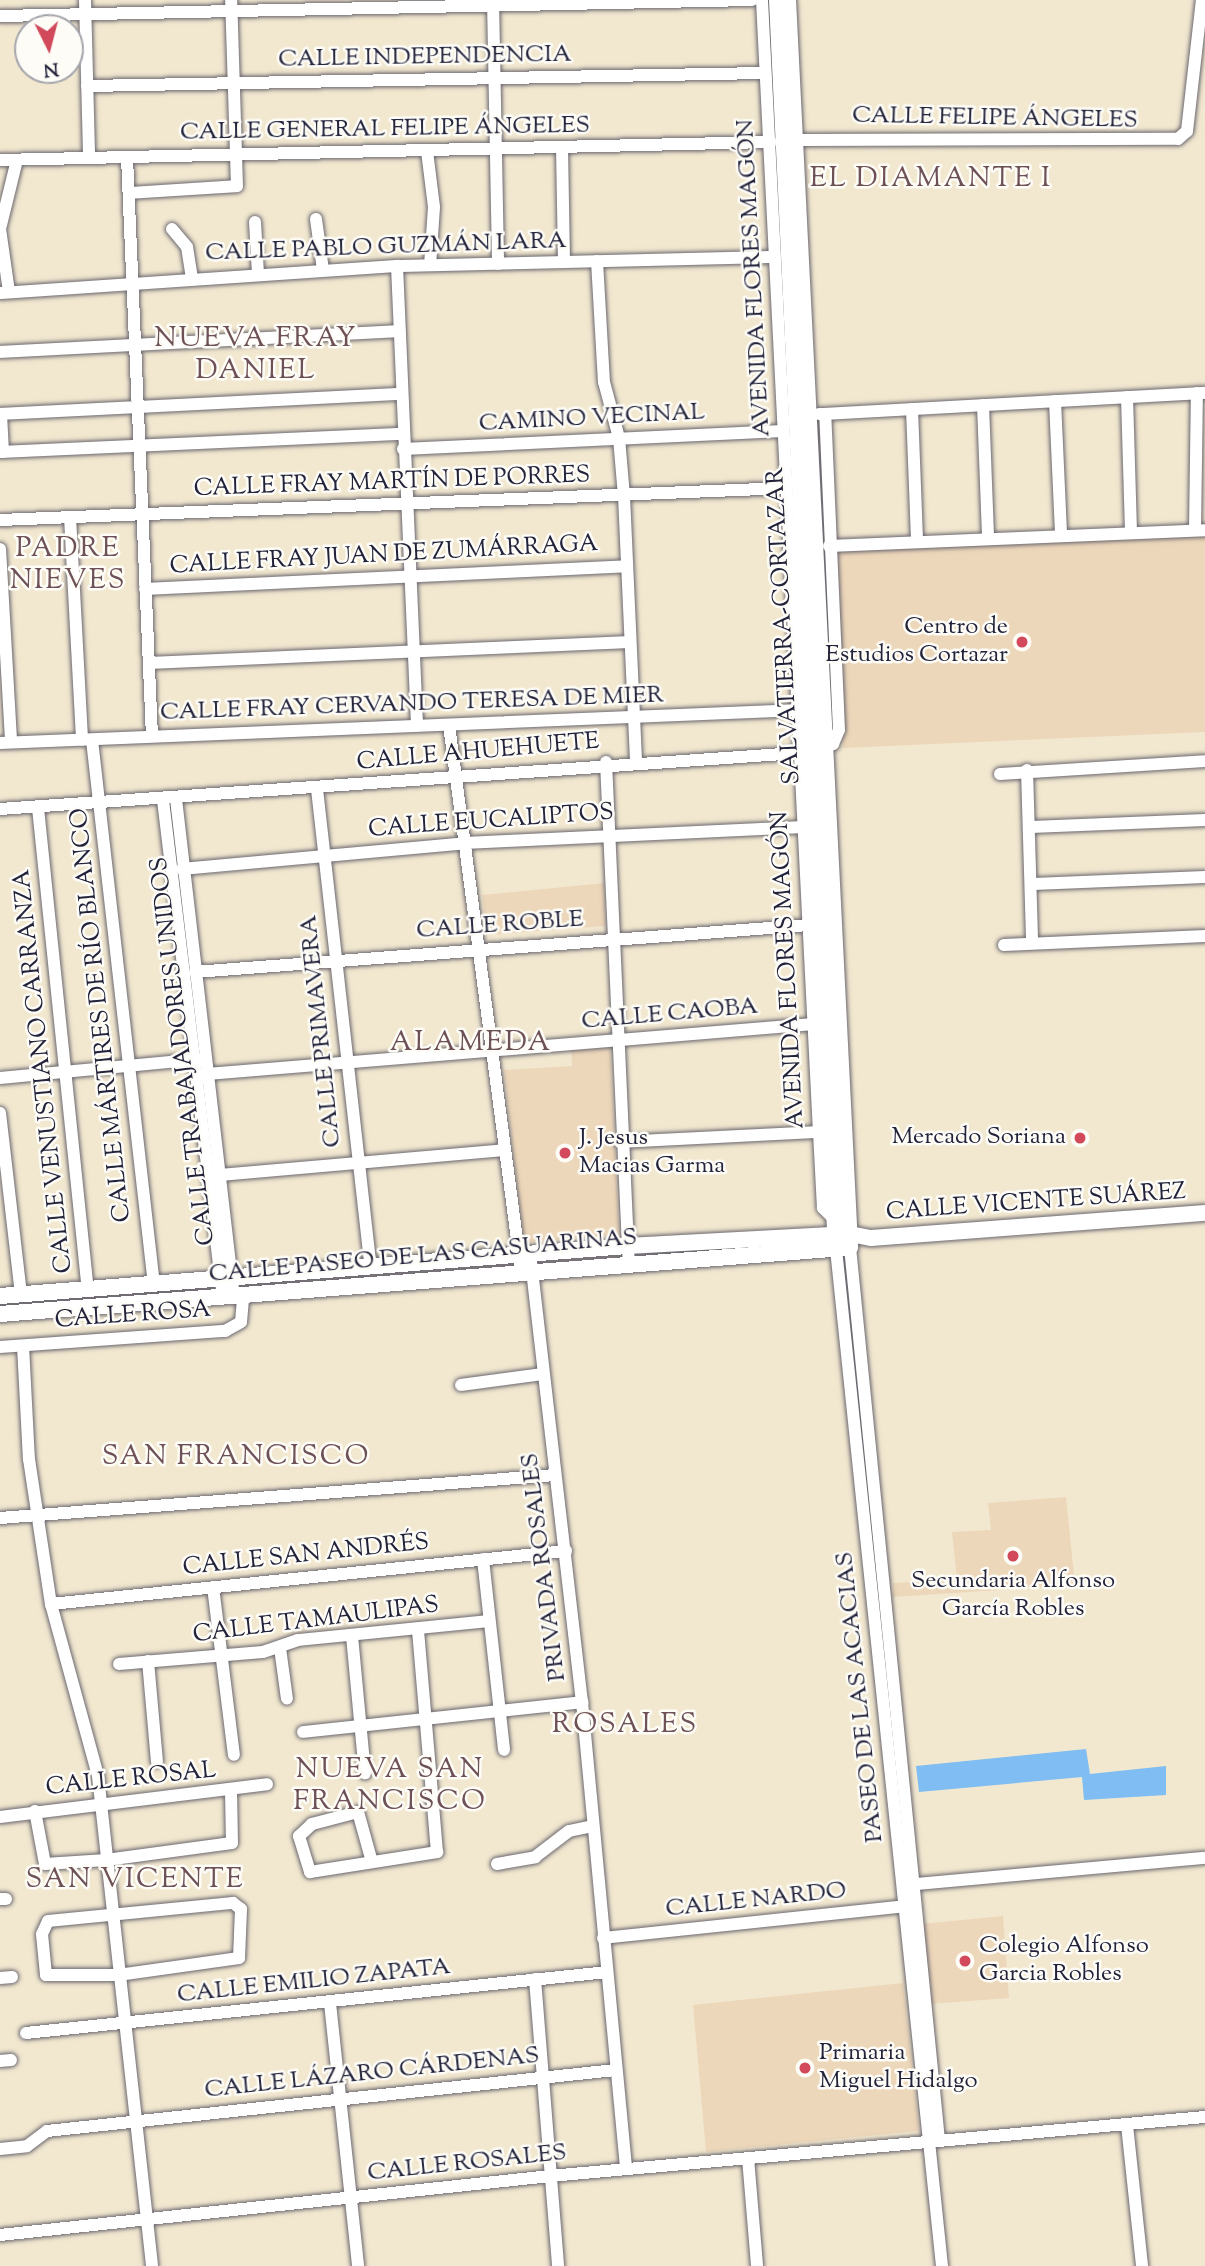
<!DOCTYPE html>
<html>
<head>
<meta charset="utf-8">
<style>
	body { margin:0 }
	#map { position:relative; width:1205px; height:2266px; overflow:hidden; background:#f2e8d0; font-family:"Sorts Mill Goudy",serif }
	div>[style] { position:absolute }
	.built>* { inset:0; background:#edd7ba }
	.water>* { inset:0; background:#7fbdf3 }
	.roads { filter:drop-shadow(0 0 2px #6b676f) drop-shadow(0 0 2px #6b676f) }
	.minor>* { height:12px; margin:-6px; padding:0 6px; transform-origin:6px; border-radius:6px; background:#fff }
	.major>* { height:16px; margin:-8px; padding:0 8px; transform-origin:8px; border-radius:8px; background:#fff }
	.dots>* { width:19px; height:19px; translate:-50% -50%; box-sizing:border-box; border:4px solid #fdfcf7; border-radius:50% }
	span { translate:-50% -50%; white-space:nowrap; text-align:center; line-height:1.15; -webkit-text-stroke:5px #fdfcf7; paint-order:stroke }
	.street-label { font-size:24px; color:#22223b }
	.poi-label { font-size:24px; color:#22223b }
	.right { translate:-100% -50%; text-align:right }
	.left { translate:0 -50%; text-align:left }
	.quarter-label { font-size:28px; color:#6e5157; letter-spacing:2px }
	.north { position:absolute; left:14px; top:14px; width:70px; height:70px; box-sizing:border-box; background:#fdfcf7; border:2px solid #a5a5ac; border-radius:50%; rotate:174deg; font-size:19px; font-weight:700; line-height:28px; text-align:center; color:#22223b }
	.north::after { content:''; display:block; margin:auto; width:24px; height:32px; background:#d1495b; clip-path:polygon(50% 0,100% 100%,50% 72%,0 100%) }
</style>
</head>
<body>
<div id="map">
	<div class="built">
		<i style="clip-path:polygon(1205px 532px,1205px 732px,843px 748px,835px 552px)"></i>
		<i style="clip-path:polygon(604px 883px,605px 926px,487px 935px,482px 895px)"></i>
		<i style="clip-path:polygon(610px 1047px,619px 1235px,524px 1242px,504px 1070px,572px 1066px,571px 1050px)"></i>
		<i style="clip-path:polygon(1066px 1497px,1075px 1585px,893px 1597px,893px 1583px,957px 1580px,952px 1532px,991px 1530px,988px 1503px)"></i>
		<i style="clip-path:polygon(1003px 1916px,1009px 1998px,930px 2004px,921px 1924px)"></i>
		<i style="clip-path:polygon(903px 1983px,919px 2131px,706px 2152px,693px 2005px)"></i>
	</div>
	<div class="water">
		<i style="clip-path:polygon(1086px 1749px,1090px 1774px,1166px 1766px,1166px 1795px,1084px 1800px,1082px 1777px,919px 1792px,916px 1766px)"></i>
	</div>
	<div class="roads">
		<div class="minor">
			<i style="left:85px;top:0;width:158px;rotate:88.5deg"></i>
			<i style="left:493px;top:0;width:264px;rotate:88.9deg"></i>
			<i style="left:762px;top:0;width:1133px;rotate:87.12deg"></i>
			<i style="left:819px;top:1132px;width:76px;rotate:87deg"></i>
			<i style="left:823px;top:1208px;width:17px;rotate:45deg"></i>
			<i style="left:0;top:16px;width:752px;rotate:-1.22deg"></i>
			<i style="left:87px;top:86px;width:677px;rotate:-1.1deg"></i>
			<i style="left:799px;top:140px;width:379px;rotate:-0.2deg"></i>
			<i style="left:1178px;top:139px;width:12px;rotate:-42deg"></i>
			<i style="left:1187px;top:131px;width:132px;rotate:-83.5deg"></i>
			<i style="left:562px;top:147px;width:115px;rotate:89deg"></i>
			<i style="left:427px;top:151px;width:56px;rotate:82.9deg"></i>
			<i style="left:434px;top:207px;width:58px;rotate:93.9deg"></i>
			<i style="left:127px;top:157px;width:580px;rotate:87.53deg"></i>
			<i style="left:0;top:160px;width:771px;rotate:-1.34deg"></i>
			<i style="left:129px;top:193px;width:108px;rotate:-3.7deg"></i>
			<i style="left:237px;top:186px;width:186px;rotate:-91.8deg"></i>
			<i style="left:316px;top:219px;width:51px;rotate:82.2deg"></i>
			<i style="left:255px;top:222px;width:52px;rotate:86.7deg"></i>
			<i style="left:172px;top:229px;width:23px;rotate:50deg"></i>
			<i style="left:187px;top:247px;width:30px;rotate:81deg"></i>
			<i style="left:597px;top:261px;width:121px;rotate:86.7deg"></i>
			<i style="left:604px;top:382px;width:58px;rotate:75deg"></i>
			<i style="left:619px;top:438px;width:58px;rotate:85.1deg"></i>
			<i style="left:624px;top:496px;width:264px;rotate:87.4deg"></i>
			<i style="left:397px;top:266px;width:460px;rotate:87.5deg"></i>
			<i style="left:9px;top:292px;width:64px;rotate:-98.1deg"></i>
			<i style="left:0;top:229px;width:71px;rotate:-76.2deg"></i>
			<i style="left:0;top:293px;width:398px;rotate:-3.9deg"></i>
			<i style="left:397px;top:266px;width:377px;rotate:-1.4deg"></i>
			<i style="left:0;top:352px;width:400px;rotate:-3deg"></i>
			<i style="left:1127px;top:397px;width:136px;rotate:88.3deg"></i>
			<i style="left:1055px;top:401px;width:133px;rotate:87.4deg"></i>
			<i style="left:983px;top:405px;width:133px;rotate:87.8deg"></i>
			<i style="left:912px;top:409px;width:133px;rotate:87.8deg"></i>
			<i style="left:0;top:414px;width:401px;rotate:-2.9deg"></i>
			<i style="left:1px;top:414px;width:38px;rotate:87deg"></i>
			<i style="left:825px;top:414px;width:381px;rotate:-3.2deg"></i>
			<i style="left:403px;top:449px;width:380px;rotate:-2.7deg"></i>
			<i style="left:0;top:452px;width:403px;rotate:-2.6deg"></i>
			<i style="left:70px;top:517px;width:223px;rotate:86.9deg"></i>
			<i style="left:0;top:520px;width:787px;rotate:-2.33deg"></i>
			<i style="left:1195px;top:530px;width:137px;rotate:-89.2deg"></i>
			<i style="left:829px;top:546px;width:376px;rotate:-2.4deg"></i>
			<i style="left:0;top:549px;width:193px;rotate:86.7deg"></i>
			<i style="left:145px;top:589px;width:482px;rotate:-2.7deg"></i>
			<i style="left:149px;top:663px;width:481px;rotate:-2.5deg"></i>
			<i style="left:449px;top:725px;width:550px;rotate:82.47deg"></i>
			<i style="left:92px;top:740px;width:549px;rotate:83.51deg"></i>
			<i style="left:0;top:743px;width:801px;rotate:-2.36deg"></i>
			<i style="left:817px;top:749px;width:17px;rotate:-17deg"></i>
			<i style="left:833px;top:744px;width:15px;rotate:-67deg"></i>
			<i style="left:839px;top:730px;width:316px;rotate:-92.5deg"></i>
			<i style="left:825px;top:414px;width:6px;rotate:180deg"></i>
			<i style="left:606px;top:762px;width:500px;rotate:87.4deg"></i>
			<i style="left:1027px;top:770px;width:173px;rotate:88.3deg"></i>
			<i style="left:1000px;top:774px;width:205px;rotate:-3.6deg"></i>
			<i style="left:317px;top:789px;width:481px;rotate:83.6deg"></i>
			<i style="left:176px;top:799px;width:502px;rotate:83.37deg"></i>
			<i style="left:163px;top:800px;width:502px;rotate:83.13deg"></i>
			<i style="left:38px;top:808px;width:484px;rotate:84.1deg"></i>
			<i style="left:0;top:809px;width:799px;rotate:-4.02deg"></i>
			<i style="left:1031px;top:827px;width:174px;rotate:-2.3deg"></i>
			<i style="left:182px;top:869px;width:284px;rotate:-5.2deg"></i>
			<i style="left:465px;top:843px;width:338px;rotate:-2.7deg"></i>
			<i style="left:1033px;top:884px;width:172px;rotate:-2.3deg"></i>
			<i style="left:1004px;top:945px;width:201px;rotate:-2.6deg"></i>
			<i style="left:195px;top:972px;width:615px;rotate:-4.38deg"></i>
			<i style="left:195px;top:1075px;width:621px;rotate:-4.71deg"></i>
			<i style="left:0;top:1078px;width:203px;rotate:-5.4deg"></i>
			<i style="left:0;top:1113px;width:182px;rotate:83.4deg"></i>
			<i style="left:620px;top:1142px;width:199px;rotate:-2.9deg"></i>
			<i style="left:220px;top:1175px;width:285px;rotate:-5deg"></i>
			<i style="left:850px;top:1247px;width:897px;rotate:84.31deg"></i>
			<i style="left:836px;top:1249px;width:1023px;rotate:84.05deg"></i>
			<i style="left:530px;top:1253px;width:452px;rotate:83.4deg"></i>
			<i style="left:582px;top:1702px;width:469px;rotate:84.6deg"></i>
			<i style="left:23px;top:1346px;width:113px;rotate:87deg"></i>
			<i style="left:29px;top:1459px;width:147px;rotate:81.4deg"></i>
			<i style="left:51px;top:1604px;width:178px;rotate:74.7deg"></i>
			<i style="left:98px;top:1776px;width:493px;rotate:83.7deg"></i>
			<i style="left:0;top:1347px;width:226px;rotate:-4.1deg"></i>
			<i style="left:225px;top:1331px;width:18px;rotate:-29deg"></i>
			<i style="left:241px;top:1322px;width:25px;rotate:-85deg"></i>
			<i style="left:461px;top:1385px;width:82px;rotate:-7.7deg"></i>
			<i style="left:0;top:1518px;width:557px;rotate:-4.43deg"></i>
			<i style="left:483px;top:1559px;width:192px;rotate:83.7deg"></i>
			<i style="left:213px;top:1587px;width:169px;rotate:82.9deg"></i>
			<i style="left:51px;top:1604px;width:518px;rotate:-5.88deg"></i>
			<i style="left:352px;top:1636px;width:138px;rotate:84.6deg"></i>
			<i style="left:280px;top:1648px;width:51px;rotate:82.2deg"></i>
			<i style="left:148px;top:1661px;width:101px;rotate:84.9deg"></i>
			<i style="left:119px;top:1664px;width:144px;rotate:-4.8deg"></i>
			<i style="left:263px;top:1652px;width:37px;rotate:-19deg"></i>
			<i style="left:298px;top:1640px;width:191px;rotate:-5.7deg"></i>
			<i style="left:303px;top:1732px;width:281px;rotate:-6.1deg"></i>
			<i style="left:35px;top:1811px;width:54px;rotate:79.3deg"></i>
			<i style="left:45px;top:1864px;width:61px;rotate:-3.8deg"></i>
			<i style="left:106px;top:1860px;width:127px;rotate:-7.7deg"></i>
			<i style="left:232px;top:1843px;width:53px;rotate:-91.1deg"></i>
			<i style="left:0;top:1817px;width:269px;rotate:-7deg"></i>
			<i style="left:372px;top:1862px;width:52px;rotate:-105.6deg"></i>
			<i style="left:358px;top:1812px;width:48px;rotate:165.4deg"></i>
			<i style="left:312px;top:1824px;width:18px;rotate:137deg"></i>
			<i style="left:299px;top:1836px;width:38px;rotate:73deg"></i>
			<i style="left:310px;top:1872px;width:129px;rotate:-8.9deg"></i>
			<i style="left:437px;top:1852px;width:223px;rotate:-94.9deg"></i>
			<i style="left:497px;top:1864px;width:39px;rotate:-10deg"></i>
			<i style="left:535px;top:1857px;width:43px;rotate:-37.4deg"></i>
			<i style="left:569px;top:1831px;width:24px;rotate:-12deg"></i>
			<i style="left:906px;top:1885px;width:300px;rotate:-5.2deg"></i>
			<i style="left:0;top:1899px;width:6px"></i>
			<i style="left:233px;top:1903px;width:10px;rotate:37deg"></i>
			<i style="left:241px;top:1909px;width:49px;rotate:92.3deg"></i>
			<i style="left:239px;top:1958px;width:122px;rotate:172deg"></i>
			<i style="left:118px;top:1975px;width:72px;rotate:180deg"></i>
			<i style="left:46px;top:1975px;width:41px;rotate:-95.6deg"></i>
			<i style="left:42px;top:1934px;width:14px;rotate:-65deg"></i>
			<i style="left:48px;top:1921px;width:186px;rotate:-5.6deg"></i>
			<i style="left:603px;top:1938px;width:309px;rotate:-6deg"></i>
			<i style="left:0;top:1978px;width:12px;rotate:-5deg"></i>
			<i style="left:535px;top:1979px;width:288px;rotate:85.4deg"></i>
			<i style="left:330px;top:2003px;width:264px;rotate:83.9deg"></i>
			<i style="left:26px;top:2033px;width:584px;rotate:-5.99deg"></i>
			<i style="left:0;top:2061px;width:11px;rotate:-5deg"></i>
			<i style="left:1127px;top:2125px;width:142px;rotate:83.9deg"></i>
			<i style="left:0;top:2149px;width:27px;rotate:-6deg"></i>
			<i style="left:27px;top:2146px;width:25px;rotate:-37deg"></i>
			<i style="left:47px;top:2131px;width:571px;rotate:-6.13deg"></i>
			<i style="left:748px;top:2158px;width:108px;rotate:85.2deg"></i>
			<i style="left:0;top:2235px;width:553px;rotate:-6.12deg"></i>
			<i style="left:550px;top:2176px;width:658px;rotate:-5.15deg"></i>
		</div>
		<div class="major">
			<i style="left:777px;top:0;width:1250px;rotate:87.3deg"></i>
			<i style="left:788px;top:0;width:1249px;rotate:87.15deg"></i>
			<i style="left:0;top:1296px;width:629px;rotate:-4.56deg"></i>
			<i style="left:627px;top:1246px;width:223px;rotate:-3.1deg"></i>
			<i style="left:850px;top:1234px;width:21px;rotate:11deg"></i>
			<i style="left:871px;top:1238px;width:335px;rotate:-4.3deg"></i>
			<i style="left:0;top:1314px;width:848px;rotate:-4.47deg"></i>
		</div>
	</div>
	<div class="dots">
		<i style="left:1022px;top:642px;background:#d1495b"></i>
		<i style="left:1080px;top:1138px;background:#d1495b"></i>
		<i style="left:565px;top:1153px;background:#d1495b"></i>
		<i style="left:1013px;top:1556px;background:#d1495b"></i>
		<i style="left:965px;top:1961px;background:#d1495b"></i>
		<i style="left:805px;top:2068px;background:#d1495b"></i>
	</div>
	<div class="street-label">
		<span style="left:425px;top:58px;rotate:-1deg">CALLE INDEPENDENCIA</span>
		<span style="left:995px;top:119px;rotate:1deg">CALLE FELIPE ÁNGELES</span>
		<span style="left:385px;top:130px;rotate:-1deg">CALLE GENERAL FELIPE ÁNGELES</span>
		<span style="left:386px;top:248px;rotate:-2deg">CALLE PABLO GUZMÁN LARA</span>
		<span style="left:755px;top:278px;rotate:-93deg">AVENIDA FLORES MAGÓN</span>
		<span style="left:592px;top:419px;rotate:-3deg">CAMINO VECINAL</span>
		<span style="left:392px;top:483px;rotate:-2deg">CALLE FRAY MARTÍN DE PORRES</span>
		<span style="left:384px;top:556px;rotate:-3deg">CALLE FRAY JUAN DE ZUMÁRRAGA</span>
		<span style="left:785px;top:626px;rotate:-93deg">SALVATIERRA-CORTAZAR</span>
		<span style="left:412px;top:705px;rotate:-2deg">CALLE FRAY CERVANDO TERESA DE MIER</span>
		<span style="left:478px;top:753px;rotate:-5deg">CALLE AHUEHUETE</span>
		<span style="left:491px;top:822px;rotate:-4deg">CALLE EUCALIPTOS</span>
		<span style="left:500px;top:926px;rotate:-4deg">CALLE ROBLE</span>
		<span style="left:789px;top:970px;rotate:-93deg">AVENIDA FLORES MAGÓN</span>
		<span style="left:102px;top:1015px;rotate:-96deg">CALLE MÁRTIRES DE RÍO BLANCO</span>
		<span style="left:670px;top:1015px;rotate:-5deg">CALLE CAOBA</span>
		<span style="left:322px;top:1031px;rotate:-96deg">CALLE PRIMAVERA</span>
		<span style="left:184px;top:1051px;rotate:-97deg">CALLE TRABAJADORES UNIDOS</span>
		<span style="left:44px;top:1071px;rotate:-96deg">CALLE VENUSTIANO CARRANZA</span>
		<span style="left:1036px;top:1203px;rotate:-4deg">CALLE VICENTE SUÁREZ</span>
		<span style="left:423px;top:1257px;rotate:-5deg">CALLE PASEO DE LAS CASUARINAS</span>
		<span style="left:133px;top:1316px;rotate:-4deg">CALLE ROSA</span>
		<span style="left:306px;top:1556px;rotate:-6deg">CALLE SAN ANDRÉS</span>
		<span style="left:545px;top:1567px;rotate:-97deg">PRIVADA ROSALES</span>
		<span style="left:316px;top:1621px;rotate:-7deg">CALLE TAMAULIPAS</span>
		<span style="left:861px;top:1697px;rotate:-96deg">PASEO DE LAS ACACIAS</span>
		<span style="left:131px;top:1780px;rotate:-6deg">CALLE ROSAL</span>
		<span style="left:756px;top:1901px;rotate:-6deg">CALLE NARDO</span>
		<span style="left:314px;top:1982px;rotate:-6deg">CALLE EMILIO ZAPATA</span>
		<span style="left:372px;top:2074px;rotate:-6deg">CALLE LÁZARO CÁRDENAS</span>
		<span style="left:467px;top:2164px;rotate:-6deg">CALLE ROSALES</span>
	</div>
	<div class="poi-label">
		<span class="right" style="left:1008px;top:642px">Centro de<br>Estudios Cortazar</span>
		<span class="right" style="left:1066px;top:1138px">Mercado Soriana</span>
		<span class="left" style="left:579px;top:1153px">J. Jesus<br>Macias Garma</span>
		<span style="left:1013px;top:1596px">Secundaria Alfonso<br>García Robles</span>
		<span class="left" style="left:979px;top:1961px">Colegio Alfonso<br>Garcia Robles</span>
		<span class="left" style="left:819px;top:2068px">Primaria<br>Miguel Hidalgo</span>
	</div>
	<div class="quarter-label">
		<span style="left:931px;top:179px">EL DIAMANTE I</span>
		<span style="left:256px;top:355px">NUEVA FRAY<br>DANIEL</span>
		<span style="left:68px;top:565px">PADRE<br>NIEVES</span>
		<span style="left:471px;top:1043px">ALAMEDA</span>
		<span style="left:236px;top:1457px">SAN FRANCISCO</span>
		<span style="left:625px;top:1725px">ROSALES</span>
		<span style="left:390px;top:1786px">NUEVA SAN<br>FRANCISCO</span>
		<span style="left:135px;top:1880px">SAN VICENTE</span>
	</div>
	<div class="north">N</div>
</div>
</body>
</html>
